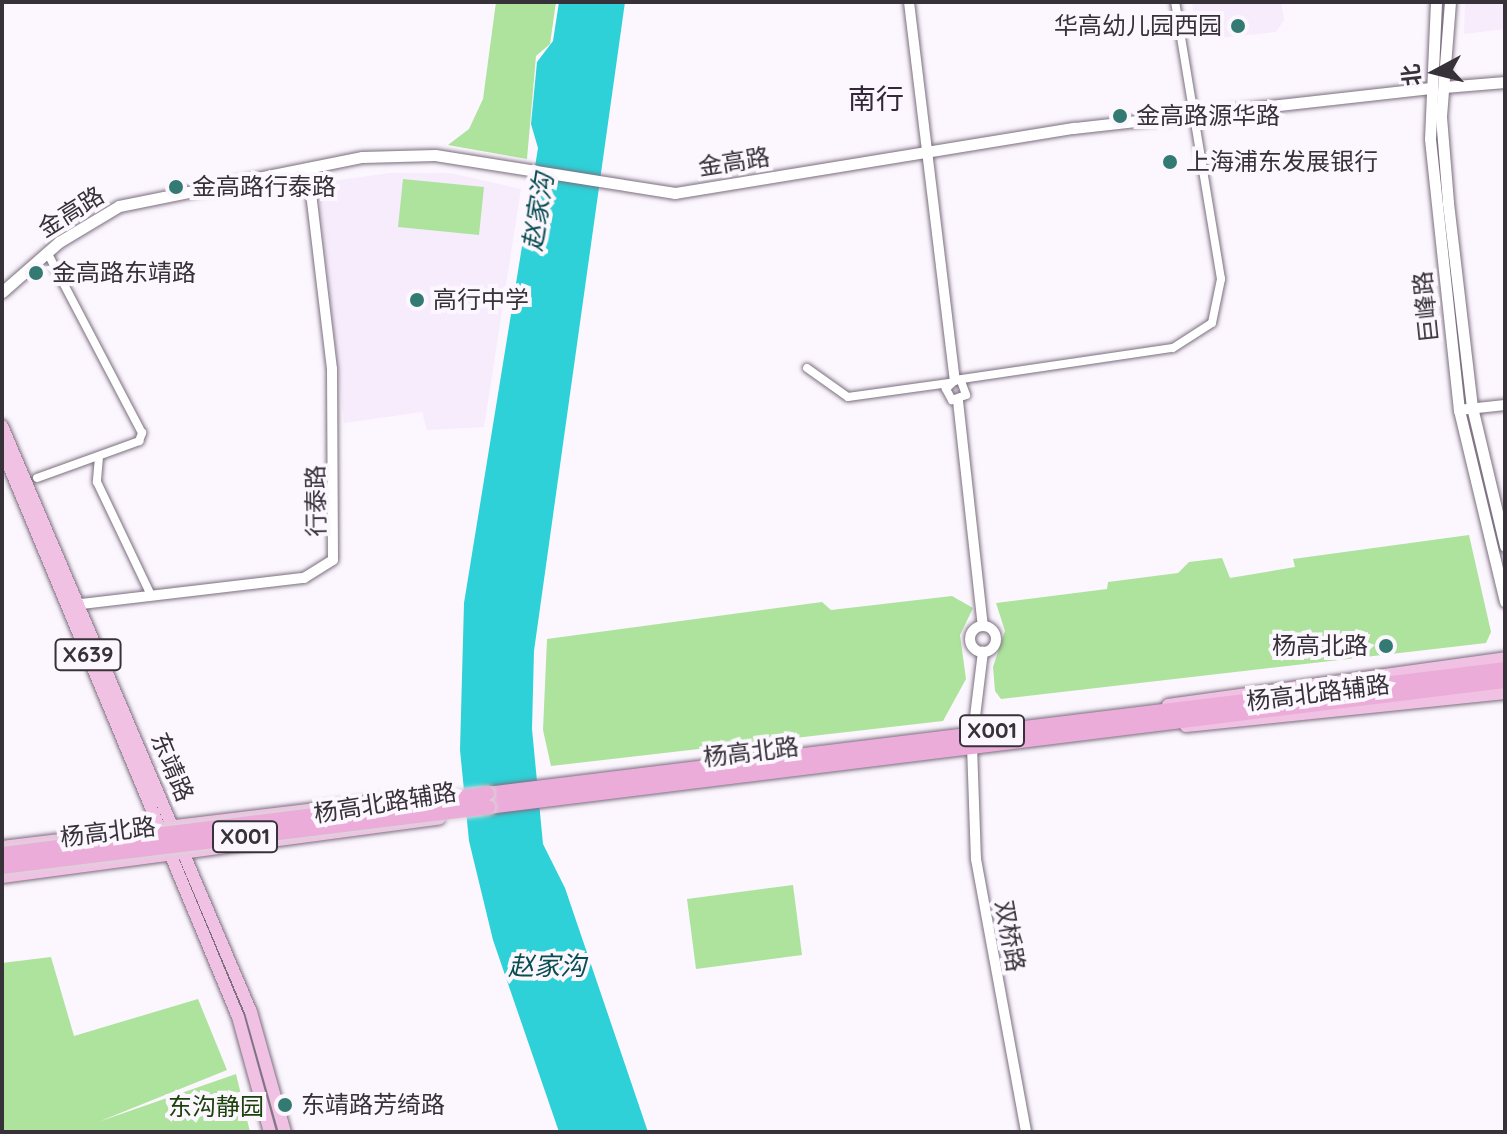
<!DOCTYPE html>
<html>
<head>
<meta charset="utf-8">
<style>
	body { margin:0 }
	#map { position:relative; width:1507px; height:1134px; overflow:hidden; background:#fcf6fe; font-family:Quicksand,"Noto Sans SC",sans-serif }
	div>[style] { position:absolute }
	.built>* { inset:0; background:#f7ecfc }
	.green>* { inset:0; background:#ade39c }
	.water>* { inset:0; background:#2ed1d8 }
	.roads { filter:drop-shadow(0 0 2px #7a6e7f) drop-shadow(0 0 2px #7a6e7f) }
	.minor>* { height:8px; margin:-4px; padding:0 4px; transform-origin:4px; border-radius:4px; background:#fff }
	.tertiary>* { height:10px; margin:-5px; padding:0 5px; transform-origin:5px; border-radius:5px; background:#fff }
	.tertiary>.ring { margin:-5px; padding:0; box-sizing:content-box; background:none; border:10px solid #fff; border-radius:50% }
	.secondary>* { height:11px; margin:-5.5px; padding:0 5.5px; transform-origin:5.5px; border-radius:5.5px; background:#fff }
	.primary>* { height:12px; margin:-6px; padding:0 6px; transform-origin:6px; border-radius:6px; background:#f1c1e3 }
	.trunk>* { height:14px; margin:-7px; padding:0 7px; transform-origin:7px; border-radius:7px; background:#ecacda }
	.bridges { filter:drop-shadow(0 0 2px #d7d6d7) drop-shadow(0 0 2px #d7d6d7) }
	.trunk-bridge>* { height:14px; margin:-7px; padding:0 7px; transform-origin:7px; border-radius:7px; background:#ecacda }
	.dots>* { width:22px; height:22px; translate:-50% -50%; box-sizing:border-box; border:4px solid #fcf6fe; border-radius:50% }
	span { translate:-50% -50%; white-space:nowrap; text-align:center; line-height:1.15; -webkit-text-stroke:8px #fcf6fe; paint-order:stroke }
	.shield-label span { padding:2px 6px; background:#fcf6fe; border:2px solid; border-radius:6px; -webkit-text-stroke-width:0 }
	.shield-label { font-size:22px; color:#373239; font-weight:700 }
	.poi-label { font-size:24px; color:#373239 }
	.right { translate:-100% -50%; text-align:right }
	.left { translate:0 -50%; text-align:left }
	.street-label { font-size:24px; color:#373239 }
	.park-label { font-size:24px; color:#1b420b }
	.water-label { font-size:26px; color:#094e51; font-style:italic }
	.quarter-label { font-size:28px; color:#332938 }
	.frame { position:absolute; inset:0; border:4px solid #373239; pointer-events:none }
	.north { position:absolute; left:1395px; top:32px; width:80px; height:80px; -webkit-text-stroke:6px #fcf6fe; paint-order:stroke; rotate:263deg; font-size:22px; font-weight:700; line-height:32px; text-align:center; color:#373239 }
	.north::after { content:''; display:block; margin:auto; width:28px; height:36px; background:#373239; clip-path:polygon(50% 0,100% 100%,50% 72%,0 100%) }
</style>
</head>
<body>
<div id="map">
	<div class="built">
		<i style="clip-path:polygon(1192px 2px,1281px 2px,1284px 20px,1276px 32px,1197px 40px)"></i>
		<i style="clip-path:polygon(1465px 2px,1505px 2px,1505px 29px,1464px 34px)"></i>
		<i style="clip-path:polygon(390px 173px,450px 173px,521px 189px,484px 427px,427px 430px,422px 412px,344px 423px,318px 183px)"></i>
	</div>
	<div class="green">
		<i style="clip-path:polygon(496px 2px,556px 2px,550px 44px,536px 56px,527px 159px,448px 145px,469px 129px,483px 99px)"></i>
		<i style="clip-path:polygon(403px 179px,484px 187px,479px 235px,398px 227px)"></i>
		<i style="clip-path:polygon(1469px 535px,1491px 632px,1486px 643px,1001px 699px,995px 691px,993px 667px,1005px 631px,996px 603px,1107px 589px,1108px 582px,1178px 573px,1189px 562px,1222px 558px,1230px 578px,1295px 567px,1293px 559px)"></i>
		<i style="clip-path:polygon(952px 596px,973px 608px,960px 635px,966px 679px,943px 721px,551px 766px,543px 730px,547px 639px,822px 602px,831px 610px)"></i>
		<i style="clip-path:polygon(793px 885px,802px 955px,696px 969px,687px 899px)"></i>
		<i style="clip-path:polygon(51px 957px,74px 1036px,198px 999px,227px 1070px,98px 1122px,236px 1074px,250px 1132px,2px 1132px,2px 963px)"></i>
	</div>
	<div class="water">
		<i style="clip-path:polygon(559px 2px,625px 2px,534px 651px,532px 729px,543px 844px,565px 888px,648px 1132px,559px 1132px,493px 940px,469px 841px,460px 750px,464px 603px,538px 148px,531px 124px,537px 62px,553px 41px)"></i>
	</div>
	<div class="roads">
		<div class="minor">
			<i style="left:807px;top:368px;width:50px;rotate:35.3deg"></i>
			<i style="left:848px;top:397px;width:102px;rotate:-7.9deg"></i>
			<i style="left:961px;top:381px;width:15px;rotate:70deg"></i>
			<i style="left:966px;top:395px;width:15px;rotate:160deg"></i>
			<i style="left:952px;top:400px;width:13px;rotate:-119deg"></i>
			<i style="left:946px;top:389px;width:13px;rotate:-45deg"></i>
			<i style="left:955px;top:380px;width:220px;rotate:-8.4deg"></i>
			<i style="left:1173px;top:348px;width:46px;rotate:-32.7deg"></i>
			<i style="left:1212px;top:323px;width:45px;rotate:-78.4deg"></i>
			<i style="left:1221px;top:279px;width:281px;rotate:-99.4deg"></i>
			<i style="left:99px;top:457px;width:25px;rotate:95deg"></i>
			<i style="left:97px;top:482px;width:125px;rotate:64.5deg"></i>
			<i style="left:37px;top:478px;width:109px;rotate:-19.9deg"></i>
			<i style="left:139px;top:441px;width:9px;rotate:-69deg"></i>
			<i style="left:142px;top:433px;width:204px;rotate:-117.7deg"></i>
		</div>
		<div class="tertiary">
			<i style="left:909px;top:2px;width:381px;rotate:83.1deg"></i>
			<i style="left:958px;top:401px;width:226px;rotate:83.7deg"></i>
			<i style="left:1459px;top:410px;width:46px;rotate:-6.2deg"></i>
			<i style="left:73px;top:605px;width:233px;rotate:-6.7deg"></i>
			<i style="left:304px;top:578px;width:34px;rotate:-32deg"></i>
			<i style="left:333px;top:560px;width:191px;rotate:-90.3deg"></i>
			<i style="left:332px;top:369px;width:201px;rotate:-96.8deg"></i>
			<i class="ring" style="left:970px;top:626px;width:16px;height:16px"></i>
			<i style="left:973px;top:733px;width:82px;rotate:-83deg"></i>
			<i style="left:972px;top:746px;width:113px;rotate:88deg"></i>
			<i style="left:976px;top:859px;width:278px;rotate:79.6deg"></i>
		</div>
		<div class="secondary">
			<i style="left:1436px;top:2px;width:137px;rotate:92.5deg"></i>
			<i style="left:1430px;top:139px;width:273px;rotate:83.9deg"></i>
			<i style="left:1459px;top:410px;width:197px;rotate:76.5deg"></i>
			<i style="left:1450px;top:2px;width:115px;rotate:94.5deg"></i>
			<i style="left:1441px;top:117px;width:86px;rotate:85.3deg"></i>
			<i style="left:1448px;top:203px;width:205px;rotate:83.3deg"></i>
			<i style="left:1472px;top:407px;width:143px;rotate:76.6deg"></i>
			<i style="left:1444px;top:87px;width:61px;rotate:-4.7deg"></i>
			<i style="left:2px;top:292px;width:76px;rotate:-41.3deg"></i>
			<i style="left:59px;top:242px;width:70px;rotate:-31deg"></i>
			<i style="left:119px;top:206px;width:248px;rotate:-11.4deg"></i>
			<i style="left:362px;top:157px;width:73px;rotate:-1.6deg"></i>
			<i style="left:435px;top:155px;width:243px;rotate:9deg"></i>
			<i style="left:675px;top:193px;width:404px;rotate:-9.3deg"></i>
			<i style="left:1074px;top:128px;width:360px;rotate:-6.4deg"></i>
		</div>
		<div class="primary">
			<i style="left:2px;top:426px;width:637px;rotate:66.98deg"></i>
			<i style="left:251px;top:1012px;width:125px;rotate:74.2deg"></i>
			<i style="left:2px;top:449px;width:615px;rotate:67.44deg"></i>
			<i style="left:238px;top:1017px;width:119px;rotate:74.5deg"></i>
			<i style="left:1168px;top:705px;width:340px;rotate:-7.9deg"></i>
			<i style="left:1186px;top:726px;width:321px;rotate:-5.9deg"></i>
			<i style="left:2px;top:847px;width:433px;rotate:-6.9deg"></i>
			<i style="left:2px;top:877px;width:441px;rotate:-7.6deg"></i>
		</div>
		<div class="trunk">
			<i style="left:487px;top:794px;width:1026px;rotate:-7deg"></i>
			<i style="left:488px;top:807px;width:1025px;rotate:-7.06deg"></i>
		</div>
	</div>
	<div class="bridges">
		<div class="trunk-bridge">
			<i style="left:2px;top:854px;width:489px;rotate:-7.1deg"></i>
			<i style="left:2px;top:867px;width:490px;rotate:-7deg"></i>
		</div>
	</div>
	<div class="dots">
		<i style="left:1238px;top:26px;background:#337a72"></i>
		<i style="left:1120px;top:116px;background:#337a72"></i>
		<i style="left:1170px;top:162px;background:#337a72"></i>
		<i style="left:176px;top:187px;background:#337a72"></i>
		<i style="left:36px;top:273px;background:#337a72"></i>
		<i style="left:417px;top:300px;background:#337a72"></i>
		<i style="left:1386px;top:646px;background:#337a72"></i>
		<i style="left:285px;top:1105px;background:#337a72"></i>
	</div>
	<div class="shield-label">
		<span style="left:88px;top:655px">X639</span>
		<span style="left:992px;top:731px">X001</span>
		<span style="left:245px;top:837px">X001</span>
	</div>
	<div class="poi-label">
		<span class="right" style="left:1222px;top:26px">华高幼儿园西园</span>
		<span class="left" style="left:1136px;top:116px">金高路源华路</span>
		<span class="left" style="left:1186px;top:162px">上海浦东发展银行</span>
		<span class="left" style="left:192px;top:187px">金高路行泰路</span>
		<span class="left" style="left:52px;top:273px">金高路东靖路</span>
		<span class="left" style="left:433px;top:300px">高行中学</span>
		<span class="right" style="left:1368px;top:646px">杨高北路</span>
		<span class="left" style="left:301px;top:1105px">东靖路芳绮路</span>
	</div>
	<div class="street-label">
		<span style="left:734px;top:162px;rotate:-9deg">金高路</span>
		<span style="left:71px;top:212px;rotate:-32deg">金高路</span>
		<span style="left:1426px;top:307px;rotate:-96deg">巨峰路</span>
		<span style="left:316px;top:501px;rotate:-91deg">行泰路</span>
		<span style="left:1318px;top:693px;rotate:-7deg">杨高北路辅路</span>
		<span style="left:751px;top:752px;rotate:-7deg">杨高北路</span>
		<span style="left:172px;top:767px;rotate:67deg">东靖路</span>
		<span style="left:385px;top:803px;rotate:-9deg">杨高北路辅路</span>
		<span style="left:108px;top:832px;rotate:-7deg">杨高北路</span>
		<span style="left:1010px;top:936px;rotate:80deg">双桥路</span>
	</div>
	<div class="park-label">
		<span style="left:216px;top:1107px">东沟静园</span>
	</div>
	<div class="water-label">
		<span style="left:538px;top:212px;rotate:-81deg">赵家沟</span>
		<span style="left:547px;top:966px">赵家沟</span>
	</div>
	<div class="quarter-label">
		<span style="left:876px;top:99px">南行</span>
	</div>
	<div class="frame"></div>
	<div class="north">北</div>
</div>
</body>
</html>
